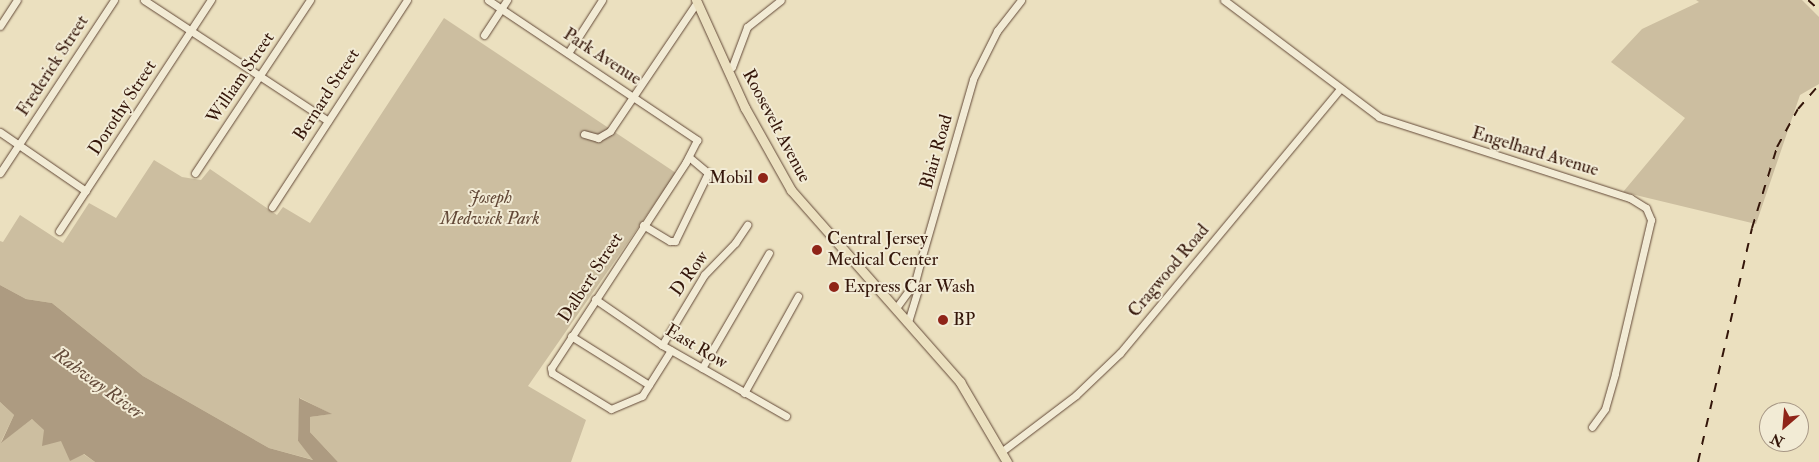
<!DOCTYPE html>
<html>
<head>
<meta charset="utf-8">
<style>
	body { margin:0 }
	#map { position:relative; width:1819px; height:462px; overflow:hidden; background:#ebe0bf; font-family:"IM FELL Double Pica",serif }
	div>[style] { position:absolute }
	.green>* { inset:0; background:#ccbea0 }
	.water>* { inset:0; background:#ad9b81 }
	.roads { filter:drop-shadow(0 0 1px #624837) drop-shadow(0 0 1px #624837) }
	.minor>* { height:7px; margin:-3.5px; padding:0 3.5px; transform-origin:3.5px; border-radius:3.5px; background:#f2ebd5 }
	.major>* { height:9px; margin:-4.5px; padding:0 4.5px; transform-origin:4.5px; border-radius:4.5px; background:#ebe0bf }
	.rail>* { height:2px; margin-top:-1px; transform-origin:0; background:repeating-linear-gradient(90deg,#34160a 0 9px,transparent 0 18px) }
	.dots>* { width:14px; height:14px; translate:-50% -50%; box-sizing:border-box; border:2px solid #f2ebd5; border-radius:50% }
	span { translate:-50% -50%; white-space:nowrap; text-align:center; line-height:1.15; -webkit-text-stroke:4px #f2ebd5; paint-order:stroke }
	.street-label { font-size:18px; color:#34160a }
	.poi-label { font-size:18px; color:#34160a }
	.right { translate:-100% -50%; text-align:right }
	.left { translate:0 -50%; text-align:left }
	.park-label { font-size:18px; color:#624837; font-style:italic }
	.water-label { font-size:19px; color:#644b3a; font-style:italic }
	.north { position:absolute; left:1759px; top:402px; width:50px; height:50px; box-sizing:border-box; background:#f2ebd5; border:1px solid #a69684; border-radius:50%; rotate:207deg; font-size:14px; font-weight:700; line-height:20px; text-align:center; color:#34160a }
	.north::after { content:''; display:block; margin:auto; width:18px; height:22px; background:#8f2418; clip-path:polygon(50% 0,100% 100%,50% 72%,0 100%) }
</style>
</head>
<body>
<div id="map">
	<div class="green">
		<i style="clip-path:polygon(1696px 0,1802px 0,1819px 17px,1819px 84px,1800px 95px,1756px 224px,1623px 192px,1685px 118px,1611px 62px,1642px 29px,1699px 2px)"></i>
		<i style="clip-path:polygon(444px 18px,676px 173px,528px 386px,586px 420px,571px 462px,338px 462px,310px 432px,310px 417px,331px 414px,300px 398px,298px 441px,314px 460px,269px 448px,143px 376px,52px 303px,26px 299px,0 285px,0 241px,3px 242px,20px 215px,63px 243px,89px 203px,116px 218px,154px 160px,182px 177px,201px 180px,210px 169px,277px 215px,283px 207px,310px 223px)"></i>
		<i style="clip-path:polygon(0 402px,14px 415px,1px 442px,32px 419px,95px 462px,0 462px)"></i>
	</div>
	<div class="water">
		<i style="clip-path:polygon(0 285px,26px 299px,52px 303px,143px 376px,269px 448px,313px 460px,298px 441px,299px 398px,332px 414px,310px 417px,310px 432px,338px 462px,95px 462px,84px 454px,70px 461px,61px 441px,42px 446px,44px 430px,32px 419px,1px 443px,14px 415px,0 402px)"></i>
	</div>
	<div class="roads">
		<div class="minor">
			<i style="left:144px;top:0;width:220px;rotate:33.3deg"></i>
			<i style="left:488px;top:0;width:252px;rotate:33.8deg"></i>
			<i style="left:697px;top:140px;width:25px;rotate:117deg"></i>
			<i style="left:686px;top:162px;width:246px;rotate:123.2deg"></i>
			<i style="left:551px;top:368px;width:5px;rotate:79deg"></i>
			<i style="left:552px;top:373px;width:69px;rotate:31.4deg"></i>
			<i style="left:611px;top:409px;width:34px;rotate:-23deg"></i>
			<i style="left:642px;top:396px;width:54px;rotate:-57.8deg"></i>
			<i style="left:1224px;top:0;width:194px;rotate:37deg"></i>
			<i style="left:1379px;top:117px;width:264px;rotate:17.9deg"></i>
			<i style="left:1630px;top:198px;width:19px;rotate:32deg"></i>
			<i style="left:1646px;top:208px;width:13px;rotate:67deg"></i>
			<i style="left:1651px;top:220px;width:158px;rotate:103.2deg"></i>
			<i style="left:1615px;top:374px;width:36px;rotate:106deg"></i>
			<i style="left:1605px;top:409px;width:22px;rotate:126deg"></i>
			<i style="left:0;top:26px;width:31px;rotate:-57deg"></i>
			<i style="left:484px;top:35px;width:42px;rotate:-56.7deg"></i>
			<i style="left:568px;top:53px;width:63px;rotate:-57.3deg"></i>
			<i style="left:727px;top:69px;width:5px;rotate:-22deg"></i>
			<i style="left:732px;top:67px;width:43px;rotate:-69.4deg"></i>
			<i style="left:747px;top:27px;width:43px;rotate:-38.5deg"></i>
			<i style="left:0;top:132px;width:104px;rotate:34.5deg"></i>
			<i style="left:584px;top:134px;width:15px;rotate:16deg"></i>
			<i style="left:598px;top:138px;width:14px;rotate:-30deg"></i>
			<i style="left:610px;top:131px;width:156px;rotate:-56deg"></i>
			<i style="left:0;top:173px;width:207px;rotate:-56.6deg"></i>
			<i style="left:195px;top:173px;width:208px;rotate:-56.4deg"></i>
			<i style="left:272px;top:207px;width:247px;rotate:-56.9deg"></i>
			<i style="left:643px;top:225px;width:31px;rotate:31deg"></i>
			<i style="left:670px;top:241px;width:5px"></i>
			<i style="left:675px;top:241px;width:76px;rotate:-64.1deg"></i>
			<i style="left:708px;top:173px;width:25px;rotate:-140deg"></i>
			<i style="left:59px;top:231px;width:277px;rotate:-56.7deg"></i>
			<i style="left:595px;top:299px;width:81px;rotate:34.5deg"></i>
			<i style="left:662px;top:345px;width:143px;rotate:29.8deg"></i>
			<i style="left:896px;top:308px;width:32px;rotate:-54deg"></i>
			<i style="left:908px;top:322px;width:31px;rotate:-73deg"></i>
			<i style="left:917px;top:292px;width:10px;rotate:-101deg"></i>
			<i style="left:915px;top:282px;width:20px;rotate:-75deg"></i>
			<i style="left:920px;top:263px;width:191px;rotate:-73.9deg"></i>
			<i style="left:973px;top:79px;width:54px;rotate:-63.4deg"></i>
			<i style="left:997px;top:31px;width:39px;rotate:-52deg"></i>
			<i style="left:571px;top:336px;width:92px;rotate:32.1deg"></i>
			<i style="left:662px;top:345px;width:82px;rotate:-59deg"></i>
			<i style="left:704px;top:275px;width:45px;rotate:-45.9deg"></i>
			<i style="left:735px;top:243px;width:22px;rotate:-56deg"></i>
			<i style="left:702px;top:368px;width:133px;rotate:-59.8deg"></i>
			<i style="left:744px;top:393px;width:111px;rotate:-60.9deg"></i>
			<i style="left:1001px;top:452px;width:94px;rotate:-37.2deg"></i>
			<i style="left:1076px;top:395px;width:61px;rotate:-43.7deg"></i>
			<i style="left:1120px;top:353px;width:344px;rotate:-50.2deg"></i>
		</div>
		<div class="major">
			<i style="left:696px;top:0;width:119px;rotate:65.6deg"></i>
			<i style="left:745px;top:108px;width:94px;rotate:60.7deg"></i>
			<i style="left:791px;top:190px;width:256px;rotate:48.6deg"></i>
			<i style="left:960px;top:382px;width:93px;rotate:59.6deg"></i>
		</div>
	</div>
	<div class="rail">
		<i style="left:1808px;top:0;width:15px;rotate:42deg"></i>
		<i style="left:1698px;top:462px;width:240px;rotate:-77deg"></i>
		<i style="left:1752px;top:228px;width:85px;rotate:-72.8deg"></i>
		<i style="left:1777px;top:147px;width:43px;rotate:-61.1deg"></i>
		<i style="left:1798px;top:109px;width:32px;rotate:-49deg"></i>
	</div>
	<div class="dots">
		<i style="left:763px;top:178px;background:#8f2418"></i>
		<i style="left:817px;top:250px;background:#8f2418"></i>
		<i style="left:834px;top:287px;background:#8f2418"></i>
		<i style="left:943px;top:320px;background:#8f2418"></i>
	</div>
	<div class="street-label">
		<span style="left:602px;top:57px;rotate:33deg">Park Avenue</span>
		<span style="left:53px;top:66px;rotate:-57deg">Frederick Street</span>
		<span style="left:241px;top:78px;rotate:-56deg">William Street</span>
		<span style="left:327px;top:95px;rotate:-57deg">Bernard Street</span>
		<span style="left:123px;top:108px;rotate:-57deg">Dorothy Street</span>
		<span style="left:776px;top:126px;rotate:62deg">Roosevelt Avenue</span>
		<span style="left:937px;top:152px;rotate:-74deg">Blair Road</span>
		<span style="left:1535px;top:152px;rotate:17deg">Engelhard Avenue</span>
		<span style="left:1169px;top:271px;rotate:-50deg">Cragwood Road</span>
		<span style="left:690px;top:274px;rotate:-54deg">D Row</span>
		<span style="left:591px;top:278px;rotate:-57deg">Dalbert Street</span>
		<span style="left:696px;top:347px;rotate:31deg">East Row</span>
	</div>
	<div class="poi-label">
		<span class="right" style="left:753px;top:178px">Mobil</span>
		<span class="left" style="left:827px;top:250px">Central Jersey<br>Medical Center</span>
		<span class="left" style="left:844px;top:287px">Express Car Wash</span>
		<span class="left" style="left:953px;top:320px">BP</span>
	</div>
	<div class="park-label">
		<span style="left:490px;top:209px">Joseph<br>Medwick Park</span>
	</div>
	<div class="water-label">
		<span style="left:98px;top:384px;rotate:36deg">Rahway River</span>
	</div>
	<div class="north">N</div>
</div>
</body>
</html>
